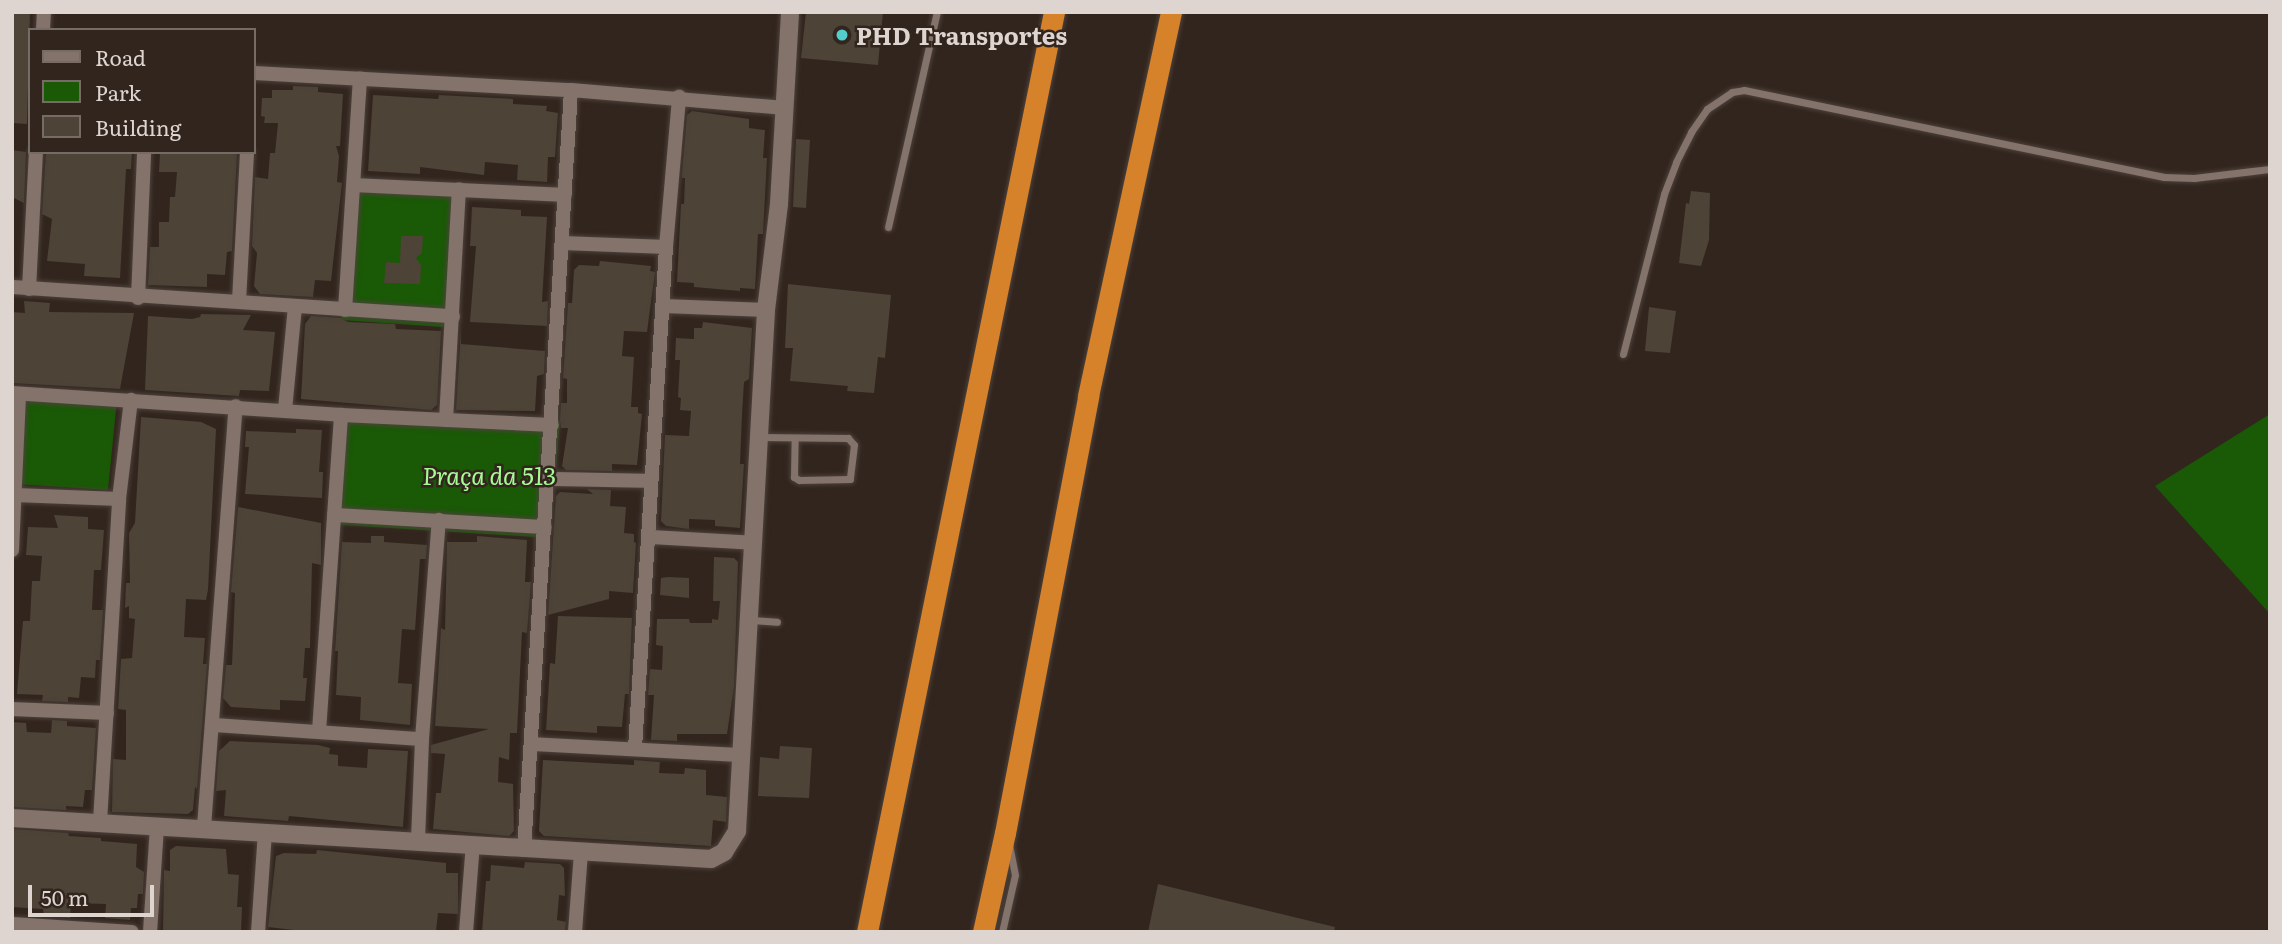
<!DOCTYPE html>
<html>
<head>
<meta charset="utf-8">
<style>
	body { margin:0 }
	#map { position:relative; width:2282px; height:944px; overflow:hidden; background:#32251e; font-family:Literata,serif }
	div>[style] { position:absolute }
	.green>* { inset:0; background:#1a5906 }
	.building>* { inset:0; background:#4d4337 }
	.roads { filter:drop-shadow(0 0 2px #4d423c) drop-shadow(0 0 2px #4d423c) }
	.lane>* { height:7px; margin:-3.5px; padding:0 3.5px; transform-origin:3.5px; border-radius:3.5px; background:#83736b }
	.street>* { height:14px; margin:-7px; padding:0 7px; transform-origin:7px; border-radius:7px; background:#83736b }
	.secondary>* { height:18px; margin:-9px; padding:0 9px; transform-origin:9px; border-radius:9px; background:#83736b }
	.highway>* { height:21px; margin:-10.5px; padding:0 10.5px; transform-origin:10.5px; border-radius:10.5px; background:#d5822b }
	.dots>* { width:19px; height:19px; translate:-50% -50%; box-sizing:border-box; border:4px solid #32251e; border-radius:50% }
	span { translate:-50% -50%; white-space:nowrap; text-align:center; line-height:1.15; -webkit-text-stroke:5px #32251e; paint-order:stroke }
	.poi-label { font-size:24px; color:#ded5d1; font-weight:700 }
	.left { translate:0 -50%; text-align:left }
	.park-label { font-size:24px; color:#a6fc94; font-style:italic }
	.frame { position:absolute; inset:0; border:14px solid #ded5d1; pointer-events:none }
	.legend { position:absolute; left:28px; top:28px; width:228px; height:126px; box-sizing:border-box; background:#32251e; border:2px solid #776b66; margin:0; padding:9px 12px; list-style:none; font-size:21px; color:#ded5d1 }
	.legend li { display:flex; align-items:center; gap:14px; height:35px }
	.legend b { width:35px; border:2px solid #776b66 }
	.scale { position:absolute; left:28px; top:885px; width:126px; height:32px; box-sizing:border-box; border:4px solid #ded5d1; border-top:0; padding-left:9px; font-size:21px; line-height:24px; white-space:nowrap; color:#ded5d1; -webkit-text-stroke:5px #32251e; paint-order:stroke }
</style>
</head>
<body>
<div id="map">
	<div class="green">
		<i style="clip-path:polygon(354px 178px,467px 186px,456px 328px,341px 320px)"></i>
		<i style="clip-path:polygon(20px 394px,117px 399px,108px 490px,16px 484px)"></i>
		<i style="clip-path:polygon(335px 410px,560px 420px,550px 538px,327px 524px)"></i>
		<i style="clip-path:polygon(2270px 414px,2270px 614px,2155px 486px)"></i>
	</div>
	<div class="building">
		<i style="clip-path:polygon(12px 12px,30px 12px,27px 124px,12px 123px)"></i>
		<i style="clip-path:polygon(806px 12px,883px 12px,878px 65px,801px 58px)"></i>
		<i style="clip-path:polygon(293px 86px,318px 87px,318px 92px,343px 94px,340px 146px,336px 146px,339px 156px,337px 182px,342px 183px,331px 281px,315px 280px,313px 297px,260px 294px,254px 286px,257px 253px,252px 246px,255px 177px,268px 179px,270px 153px,275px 153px,278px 123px,264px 123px,265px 117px,261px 116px,262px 98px,272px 98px,272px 90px,293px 90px)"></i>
		<i style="clip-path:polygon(373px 95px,438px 99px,439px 95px,513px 99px,513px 104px,547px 106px,546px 111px,558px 113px,555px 157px,548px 157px,547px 182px,517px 180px,518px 165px,485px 162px,484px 175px,420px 167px,420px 174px,368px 171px)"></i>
		<i style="clip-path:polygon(692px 111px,749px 119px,749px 128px,765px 130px,763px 158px,767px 158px,763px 234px,758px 234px,755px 289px,740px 288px,740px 291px,694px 287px,694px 283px,677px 282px,681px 204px,684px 204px,685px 178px,682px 178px,682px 173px,687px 115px)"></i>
		<i style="clip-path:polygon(796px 139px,810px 140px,806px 208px,793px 207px)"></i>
		<i style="clip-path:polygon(12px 150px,26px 152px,24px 203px,12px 197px)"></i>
		<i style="clip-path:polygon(46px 152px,132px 152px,131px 169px,126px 169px,120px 278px,84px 276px,85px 264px,47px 261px,52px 219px,42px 214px)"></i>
		<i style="clip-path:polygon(160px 152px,237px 152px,232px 251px,227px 252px,225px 275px,207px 274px,207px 287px,148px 285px,150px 247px,159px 247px,159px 222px,169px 222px,170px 197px,175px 197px,177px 172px,159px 172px)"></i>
		<i style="clip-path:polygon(1691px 191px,1710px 193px,1709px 240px,1701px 266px,1679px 263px,1686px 203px,1689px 204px)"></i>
		<i style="clip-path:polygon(472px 207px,521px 210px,521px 216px,547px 217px,542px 302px,548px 301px,547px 326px,470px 322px,476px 246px,470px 246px)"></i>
		<i style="clip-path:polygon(401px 236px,423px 236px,422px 253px,416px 258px,421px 265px,420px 284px,384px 283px,386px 262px,400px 263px)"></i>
		<i style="clip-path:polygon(600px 261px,651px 266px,650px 271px,655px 272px,647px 332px,624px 331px,622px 356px,634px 357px,631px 407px,638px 407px,638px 413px,642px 414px,637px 465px,612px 464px,612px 471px,566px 470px,562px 466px,568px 428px,561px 428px,560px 420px,561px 403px,567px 403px,567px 379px,563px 378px,568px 303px,572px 303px,574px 270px,579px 265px,599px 266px)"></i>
		<i style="clip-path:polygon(788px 284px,891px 295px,885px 358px,878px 357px,874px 393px,847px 391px,848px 386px,790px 381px,793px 348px,785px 348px)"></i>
		<i style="clip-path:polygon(24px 301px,50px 303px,49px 312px,134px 313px,120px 389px,12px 383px,12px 312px,25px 313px)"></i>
		<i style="clip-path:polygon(1649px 307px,1676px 311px,1670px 353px,1645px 351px)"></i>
		<i style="clip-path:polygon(201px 314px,251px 315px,243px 330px,275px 332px,269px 391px,240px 390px,239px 396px,145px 390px,148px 316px,192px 319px,200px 317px)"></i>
		<i style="clip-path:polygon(311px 316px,340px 318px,348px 322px,395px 324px,396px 329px,441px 331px,437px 405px,431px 410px,301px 399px,305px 324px)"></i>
		<i style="clip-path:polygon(703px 322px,752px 328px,749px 379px,744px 382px,742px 414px,740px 464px,744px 464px,740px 528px,715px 526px,715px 520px,689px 519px,689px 529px,666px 526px,661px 521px,665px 435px,689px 436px,691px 411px,680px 410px,681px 398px,678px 397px,680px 360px,675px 360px,676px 338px,694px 339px,694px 328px,702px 328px)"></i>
		<i style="clip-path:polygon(461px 330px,461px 344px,545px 351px,544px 374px,537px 376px,535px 411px,456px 410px)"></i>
		<i style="clip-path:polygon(141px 417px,201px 422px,216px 429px,208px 590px,206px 600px,186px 599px,184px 637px,205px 638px,203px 664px,207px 664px,197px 789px,195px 787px,193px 810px,188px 814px,112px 812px,113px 759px,126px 760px,126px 710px,118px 709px,121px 659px,132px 658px,135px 619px,129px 618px,129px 606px,125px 608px,126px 583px,130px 583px,129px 533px,135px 523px)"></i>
		<i style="clip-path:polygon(296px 429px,322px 430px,319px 472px,323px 472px,322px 498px,245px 494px,249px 447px,245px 447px,246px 431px,296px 433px)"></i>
		<i style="clip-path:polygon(587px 489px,611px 490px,610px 506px,626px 507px,624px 533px,634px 534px,634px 542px,636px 543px,633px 593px,609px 591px,609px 599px,548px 615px,556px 496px,560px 492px,593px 494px)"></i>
		<i style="clip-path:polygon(238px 507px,321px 523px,321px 565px,312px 563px,310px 648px,305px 648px,303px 678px,307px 678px,305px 701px,280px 700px,280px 710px,231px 707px,223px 698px,226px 665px,232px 665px,235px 593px,231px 592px)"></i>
		<i style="clip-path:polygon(54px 515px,88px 517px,88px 529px,104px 530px,101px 570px,94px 570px,92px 610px,103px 610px,100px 660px,96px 660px,95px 678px,81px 677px,79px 698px,68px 697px,68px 702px,42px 701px,43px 695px,17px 694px,23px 621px,30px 621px,32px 581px,40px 581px,42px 556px,26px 555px,28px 527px,58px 528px)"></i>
		<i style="clip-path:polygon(371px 536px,384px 536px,384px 542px,427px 545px,426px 559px,420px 559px,415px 630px,402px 629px,398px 683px,412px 684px,410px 725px,360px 720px,361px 697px,336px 695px,338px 651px,335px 651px,342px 542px,371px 543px)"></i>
		<i style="clip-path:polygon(477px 536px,527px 540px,525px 582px,531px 582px,527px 633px,522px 632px,517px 733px,510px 733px,509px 760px,499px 757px,498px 782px,513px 784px,514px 831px,509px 836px,433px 829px,436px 793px,441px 793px,445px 754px,431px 753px,431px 745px,489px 729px,435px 726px,441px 628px,445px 630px,447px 542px,477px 542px)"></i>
		<i style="clip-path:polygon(714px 557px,734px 558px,738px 562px,734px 686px,727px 734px,677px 734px,677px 741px,651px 740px,654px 695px,648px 695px,650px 669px,662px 670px,663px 646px,656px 645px,657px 619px,689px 619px,690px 623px,712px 623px,712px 619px,718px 620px,720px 601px,713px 601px)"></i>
		<i style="clip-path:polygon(668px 577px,689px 578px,689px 598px,660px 595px,661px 578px)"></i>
		<i style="clip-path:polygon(558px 616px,632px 618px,629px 694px,625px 694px,622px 727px,597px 726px,597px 733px,546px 730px,550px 663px,555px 664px)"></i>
		<i style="clip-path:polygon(52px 720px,67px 721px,67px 726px,96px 728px,92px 790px,85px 790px,83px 807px,66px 806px,66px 810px,13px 807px,12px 722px,26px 723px,27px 732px,51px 733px)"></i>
		<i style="clip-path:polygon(230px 741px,318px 745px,330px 748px,329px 754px,338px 755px,338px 766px,367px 768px,368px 749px,408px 751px,403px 827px,289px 816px,288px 821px,224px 816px,226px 790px,216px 791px,219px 751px)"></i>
		<i style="clip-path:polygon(780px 746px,812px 748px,809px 798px,758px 796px,760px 757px,779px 759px)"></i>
		<i style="clip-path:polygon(543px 760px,634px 765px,634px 760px,660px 762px,659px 773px,684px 774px,685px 768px,706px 770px,706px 795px,727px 797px,726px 822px,713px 820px,711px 846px,544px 836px,539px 831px)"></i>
		<i style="clip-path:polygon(12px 829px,68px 833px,69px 836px,101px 838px,101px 841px,137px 844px,136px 867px,144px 872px,143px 894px,138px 894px,137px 908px,131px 908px,130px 920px,105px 918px,106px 904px,71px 903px,70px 918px,44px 916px,43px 909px,12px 907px)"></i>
		<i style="clip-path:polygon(176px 846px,226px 849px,228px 874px,239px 875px,237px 907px,242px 907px,241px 932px,163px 932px,164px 870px,170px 871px,170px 850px)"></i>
		<i style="clip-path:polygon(317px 850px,446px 863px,446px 873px,458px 873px,458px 914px,438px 913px,436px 931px,311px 932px,268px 927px,276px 856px,284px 853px,316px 854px)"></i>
		<i style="clip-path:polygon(525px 862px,560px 864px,564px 868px,565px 896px,559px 895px,557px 920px,566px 922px,565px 932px,482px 932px,486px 881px,490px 881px,491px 865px,524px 868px)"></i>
		<i style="clip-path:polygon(1158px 884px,1335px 927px,1334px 932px,1148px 932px)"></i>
	</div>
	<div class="roads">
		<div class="lane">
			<i style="left:888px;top:227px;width:221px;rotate:-77.2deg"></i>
			<i style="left:1623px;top:354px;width:165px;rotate:-75.6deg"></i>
			<i style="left:1664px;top:194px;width:34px;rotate:-69deg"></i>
			<i style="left:1676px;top:162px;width:34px;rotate:-63deg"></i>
			<i style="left:1691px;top:132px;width:28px;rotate:-55deg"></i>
			<i style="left:1707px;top:109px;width:30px;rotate:-34deg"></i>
			<i style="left:1732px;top:92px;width:12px;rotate:-9deg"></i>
			<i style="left:1744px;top:90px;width:429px;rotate:11.7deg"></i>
			<i style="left:2164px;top:177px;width:30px;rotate:2deg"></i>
			<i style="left:2194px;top:178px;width:77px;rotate:-6.8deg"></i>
			<i style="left:760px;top:437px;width:88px;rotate:0.7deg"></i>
			<i style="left:848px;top:438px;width:9px;rotate:49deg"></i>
			<i style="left:854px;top:445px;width:34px;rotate:97deg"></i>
			<i style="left:850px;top:479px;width:51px;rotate:178.9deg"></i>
			<i style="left:799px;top:480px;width:6px;rotate:-149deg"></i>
			<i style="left:794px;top:477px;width:39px;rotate:-89deg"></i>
			<i style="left:751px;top:620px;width:26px;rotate:4deg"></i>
			<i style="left:1002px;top:932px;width:58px;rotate:-77.2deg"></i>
			<i style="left:1015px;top:875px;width:32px;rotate:-101deg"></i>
		</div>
		<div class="street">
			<i style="left:43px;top:30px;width:18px;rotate:-87deg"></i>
			<i style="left:254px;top:73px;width:317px;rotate:3.1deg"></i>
			<i style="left:571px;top:90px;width:215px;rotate:4.8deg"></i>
			<i style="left:354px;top:185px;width:211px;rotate:2.7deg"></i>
			<i style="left:563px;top:243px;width:103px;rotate:2.2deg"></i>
			<i style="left:12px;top:287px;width:442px;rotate:3.8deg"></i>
			<i style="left:29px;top:289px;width:137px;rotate:-87.1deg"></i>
			<i style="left:138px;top:298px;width:146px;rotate:-87.6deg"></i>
			<i style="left:239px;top:301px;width:149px;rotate:-86.9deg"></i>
			<i style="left:664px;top:306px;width:102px;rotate:2.2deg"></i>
			<i style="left:345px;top:310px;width:232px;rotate:-86.3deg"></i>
			<i style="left:12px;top:393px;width:330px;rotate:3.8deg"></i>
			<i style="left:341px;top:415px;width:211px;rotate:2.7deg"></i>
			<i style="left:285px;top:410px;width:104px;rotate:-84.5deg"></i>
			<i style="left:446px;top:420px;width:231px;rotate:-86.8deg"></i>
			<i style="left:548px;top:479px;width:103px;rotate:1.1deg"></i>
			<i style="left:15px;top:495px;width:104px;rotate:2.2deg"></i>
			<i style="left:334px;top:515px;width:211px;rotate:3.3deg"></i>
			<i style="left:649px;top:537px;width:106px;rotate:3.2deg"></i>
			<i style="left:12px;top:550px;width:156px;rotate:-87.4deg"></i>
			<i style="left:12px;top:709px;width:95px;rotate:2.4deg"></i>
			<i style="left:214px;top:725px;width:208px;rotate:3.9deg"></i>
			<i style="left:319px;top:731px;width:317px;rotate:-86deg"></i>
			<i style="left:531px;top:744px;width:211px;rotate:3deg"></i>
			<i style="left:635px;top:748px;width:502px;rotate:-86.46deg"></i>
			<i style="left:666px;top:247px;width:151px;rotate:-85deg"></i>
			<i style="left:100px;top:822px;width:324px;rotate:-86.6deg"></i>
			<i style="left:119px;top:499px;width:100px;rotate:-83.1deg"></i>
			<i style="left:204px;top:827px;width:422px;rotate:-85.7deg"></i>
			<i style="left:418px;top:840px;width:101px;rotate:-87.7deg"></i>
			<i style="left:422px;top:739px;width:220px;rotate:-85.6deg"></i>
			<i style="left:524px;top:850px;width:761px;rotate:-86.46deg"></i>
			<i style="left:12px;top:924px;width:120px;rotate:3.8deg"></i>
			<i style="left:150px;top:932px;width:106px;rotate:-86.2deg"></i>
			<i style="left:258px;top:932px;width:99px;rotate:-86deg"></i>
			<i style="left:466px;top:932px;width:88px;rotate:-85.5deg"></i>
			<i style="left:575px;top:932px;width:79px;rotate:-85.7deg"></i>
		</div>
		<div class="secondary">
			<i style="left:12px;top:818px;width:700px;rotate:3.36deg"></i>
			<i style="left:711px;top:859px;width:15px;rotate:-28deg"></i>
			<i style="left:724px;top:852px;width:25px;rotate:-58deg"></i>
			<i style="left:737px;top:831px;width:522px;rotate:-86.81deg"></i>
			<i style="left:766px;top:310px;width:107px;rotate:-83deg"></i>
			<i style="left:779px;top:204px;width:192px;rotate:-86.7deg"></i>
		</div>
		<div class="highway">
			<i style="left:867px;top:932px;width:939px;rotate:-78.51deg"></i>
			<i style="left:983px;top:932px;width:101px;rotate:-77.5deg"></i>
			<i style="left:1005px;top:833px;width:445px;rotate:-79.2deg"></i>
			<i style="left:1088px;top:396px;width:393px;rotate:-77.8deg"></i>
		</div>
	</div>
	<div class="dots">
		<i style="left:842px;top:35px;background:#52cdcc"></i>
	</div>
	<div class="poi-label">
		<span class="left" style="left:856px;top:35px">PHD Transportes</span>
	</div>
	<div class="park-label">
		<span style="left:489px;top:475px">Praça da 513</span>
	</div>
	<div class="frame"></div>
	<ul class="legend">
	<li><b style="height:9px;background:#83736b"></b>Road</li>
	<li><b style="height:19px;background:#1a5906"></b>Park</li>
	<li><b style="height:19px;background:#4d4337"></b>Building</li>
	</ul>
	<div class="scale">50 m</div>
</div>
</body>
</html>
